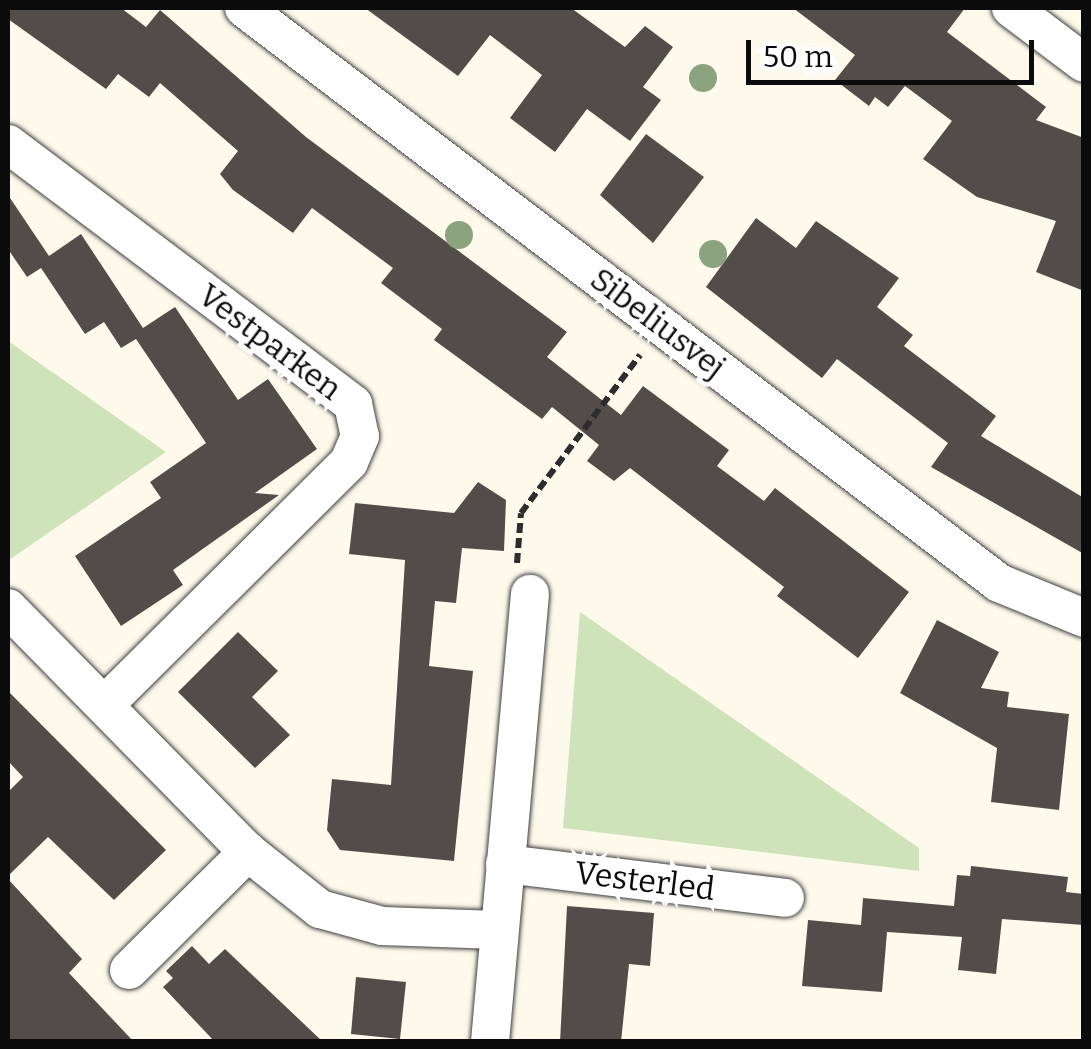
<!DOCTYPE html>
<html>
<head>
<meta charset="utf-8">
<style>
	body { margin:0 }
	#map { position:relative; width:1091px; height:1049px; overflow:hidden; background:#fdfaec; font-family:Bitter,serif }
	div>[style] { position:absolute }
	.green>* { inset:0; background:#cee3ba }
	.building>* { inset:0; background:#534d49 }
	.path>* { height:6px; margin-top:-3px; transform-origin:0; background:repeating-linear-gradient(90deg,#2d2d2d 0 10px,transparent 0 15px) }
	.roads { filter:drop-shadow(0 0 2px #3e3e3e) drop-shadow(0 0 2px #3e3e3e) }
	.minor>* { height:38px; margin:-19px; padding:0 19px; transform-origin:19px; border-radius:19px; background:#fff }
	.trees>* { width:28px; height:28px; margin:-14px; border-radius:50%; background:#8ba37e }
	span { translate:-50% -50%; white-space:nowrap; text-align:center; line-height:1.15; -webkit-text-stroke:10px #fff; paint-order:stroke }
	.street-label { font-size:32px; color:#0b0b0b }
	.frame { position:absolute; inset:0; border:10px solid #0b0b0b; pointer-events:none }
	.scale { position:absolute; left:746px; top:40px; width:288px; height:45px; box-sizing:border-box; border:5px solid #0b0b0b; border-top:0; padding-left:12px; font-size:30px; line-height:35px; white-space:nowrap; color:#0b0b0b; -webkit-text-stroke:8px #fff; paint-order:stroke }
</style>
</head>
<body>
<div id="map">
	<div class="green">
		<i style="clip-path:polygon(8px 341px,166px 452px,9px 560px,8px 559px)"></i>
		<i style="clip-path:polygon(580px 612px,919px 848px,919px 871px,563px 828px)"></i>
	</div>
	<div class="building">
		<i style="clip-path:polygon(8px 8px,121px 8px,146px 27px,160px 10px,306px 137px,567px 332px,547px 357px,621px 415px,643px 386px,729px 450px,717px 466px,764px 501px,775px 488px,909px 592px,858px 658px,777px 596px,784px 587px,630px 468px,614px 481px,587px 461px,599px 445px,552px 407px,542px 419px,434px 340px,442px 329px,381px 283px,393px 268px,312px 208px,293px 233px,233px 190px,220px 174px,238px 151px,160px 83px,149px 97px,118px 74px,106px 89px,8px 19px)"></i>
		<i style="clip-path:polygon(365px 8px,571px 8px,625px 47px,645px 26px,673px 47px,643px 87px,661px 100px,630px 141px,587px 109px,555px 152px,510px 118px,542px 75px,490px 35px,458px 76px)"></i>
		<i style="clip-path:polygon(793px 8px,965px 8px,947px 32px,1046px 107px,1036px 120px,1084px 138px,1084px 291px,1036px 272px,1056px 221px,977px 197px,923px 159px,952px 121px,905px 86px,888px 107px,875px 97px,869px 106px,835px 80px,855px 55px)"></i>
		<i style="clip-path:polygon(646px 134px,704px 177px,653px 243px,600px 195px)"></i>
		<i style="clip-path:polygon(8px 195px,49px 256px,81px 234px,143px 328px,175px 307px,238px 400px,268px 379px,317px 449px,255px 493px,279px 495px,173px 570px,183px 585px,121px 626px,75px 556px,161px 498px,150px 482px,206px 443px,136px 339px,121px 348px,104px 322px,85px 334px,41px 268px,27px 277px,8px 249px)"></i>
		<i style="clip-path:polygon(756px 218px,796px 248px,816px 221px,899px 278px,877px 307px,913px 335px,904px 346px,996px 416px,981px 436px,1084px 498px,1084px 554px,931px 467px,948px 443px,837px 359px,822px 378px,706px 287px)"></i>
		<i style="clip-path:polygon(478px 482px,506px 500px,504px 551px,462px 548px,456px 603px,435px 601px,429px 666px,473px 671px,454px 861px,340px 850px,327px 830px,332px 779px,391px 785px,405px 560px,349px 554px,355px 503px,454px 513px)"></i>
		<i style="clip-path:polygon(937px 620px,999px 652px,981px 688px,1009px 692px,1007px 707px,1069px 714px,1059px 810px,991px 802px,997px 748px,900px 693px)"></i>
		<i style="clip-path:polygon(238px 632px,278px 671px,252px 697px,290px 735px,255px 768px,178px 692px)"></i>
		<i style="clip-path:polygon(8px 691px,166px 850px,114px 900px,48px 837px,8px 876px,8px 792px,23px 777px,8px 761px)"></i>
		<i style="clip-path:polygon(971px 866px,1068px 877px,1066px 892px,1084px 894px,1084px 925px,1002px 919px,996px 974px,958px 970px,962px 937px,887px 932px,882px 992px,802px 986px,808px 920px,861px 925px,863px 898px,954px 906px,957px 875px,970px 876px)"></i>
		<i style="clip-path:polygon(8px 879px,82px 959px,69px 973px,134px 1042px,8px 1042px)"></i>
		<i style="clip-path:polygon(567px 906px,654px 913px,650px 966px,629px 964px,621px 1042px,560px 1042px)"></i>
		<i style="clip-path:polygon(192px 946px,209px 964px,225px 949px,323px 1042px,215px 1042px,163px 987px,173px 978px,166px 971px)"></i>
		<i style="clip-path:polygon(356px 977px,406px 982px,400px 1039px,351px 1034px)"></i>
	</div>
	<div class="path">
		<i style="left:517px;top:563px;width:50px;rotate:-85.4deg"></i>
		<i style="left:521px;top:513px;width:198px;rotate:-53deg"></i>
	</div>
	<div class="roads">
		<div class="minor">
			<i style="left:244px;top:8px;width:949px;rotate:37.29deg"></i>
			<i style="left:999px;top:583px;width:92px;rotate:22.4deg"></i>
			<i style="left:1011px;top:8px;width:91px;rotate:37deg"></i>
			<i style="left:8px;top:144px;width:432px;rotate:37deg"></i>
			<i style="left:353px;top:404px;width:33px;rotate:78deg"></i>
			<i style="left:360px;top:436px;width:28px;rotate:113deg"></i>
			<i style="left:349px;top:462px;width:344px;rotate:135.2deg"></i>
			<i style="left:8px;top:608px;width:342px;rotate:45.5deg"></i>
			<i style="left:248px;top:852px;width:92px;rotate:38.4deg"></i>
			<i style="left:320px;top:909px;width:64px;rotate:15.3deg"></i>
			<i style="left:382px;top:926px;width:116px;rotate:2deg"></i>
			<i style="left:505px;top:864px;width:282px;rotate:6.9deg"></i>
			<i style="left:129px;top:970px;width:168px;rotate:-44.8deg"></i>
			<i style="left:490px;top:1042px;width:450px;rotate:-84.9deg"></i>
		</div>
	</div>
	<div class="trees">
		<i style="left:703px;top:78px"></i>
		<i style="left:459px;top:235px"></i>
		<i style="left:713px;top:254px"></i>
	</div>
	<div class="street-label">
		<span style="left:658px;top:323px;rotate:37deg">Sibeliusvej</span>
		<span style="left:270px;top:342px;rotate:37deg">Vestparken</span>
		<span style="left:645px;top:881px;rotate:7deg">Vesterled</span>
	</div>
	<div class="frame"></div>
	<div class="scale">50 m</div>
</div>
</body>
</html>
